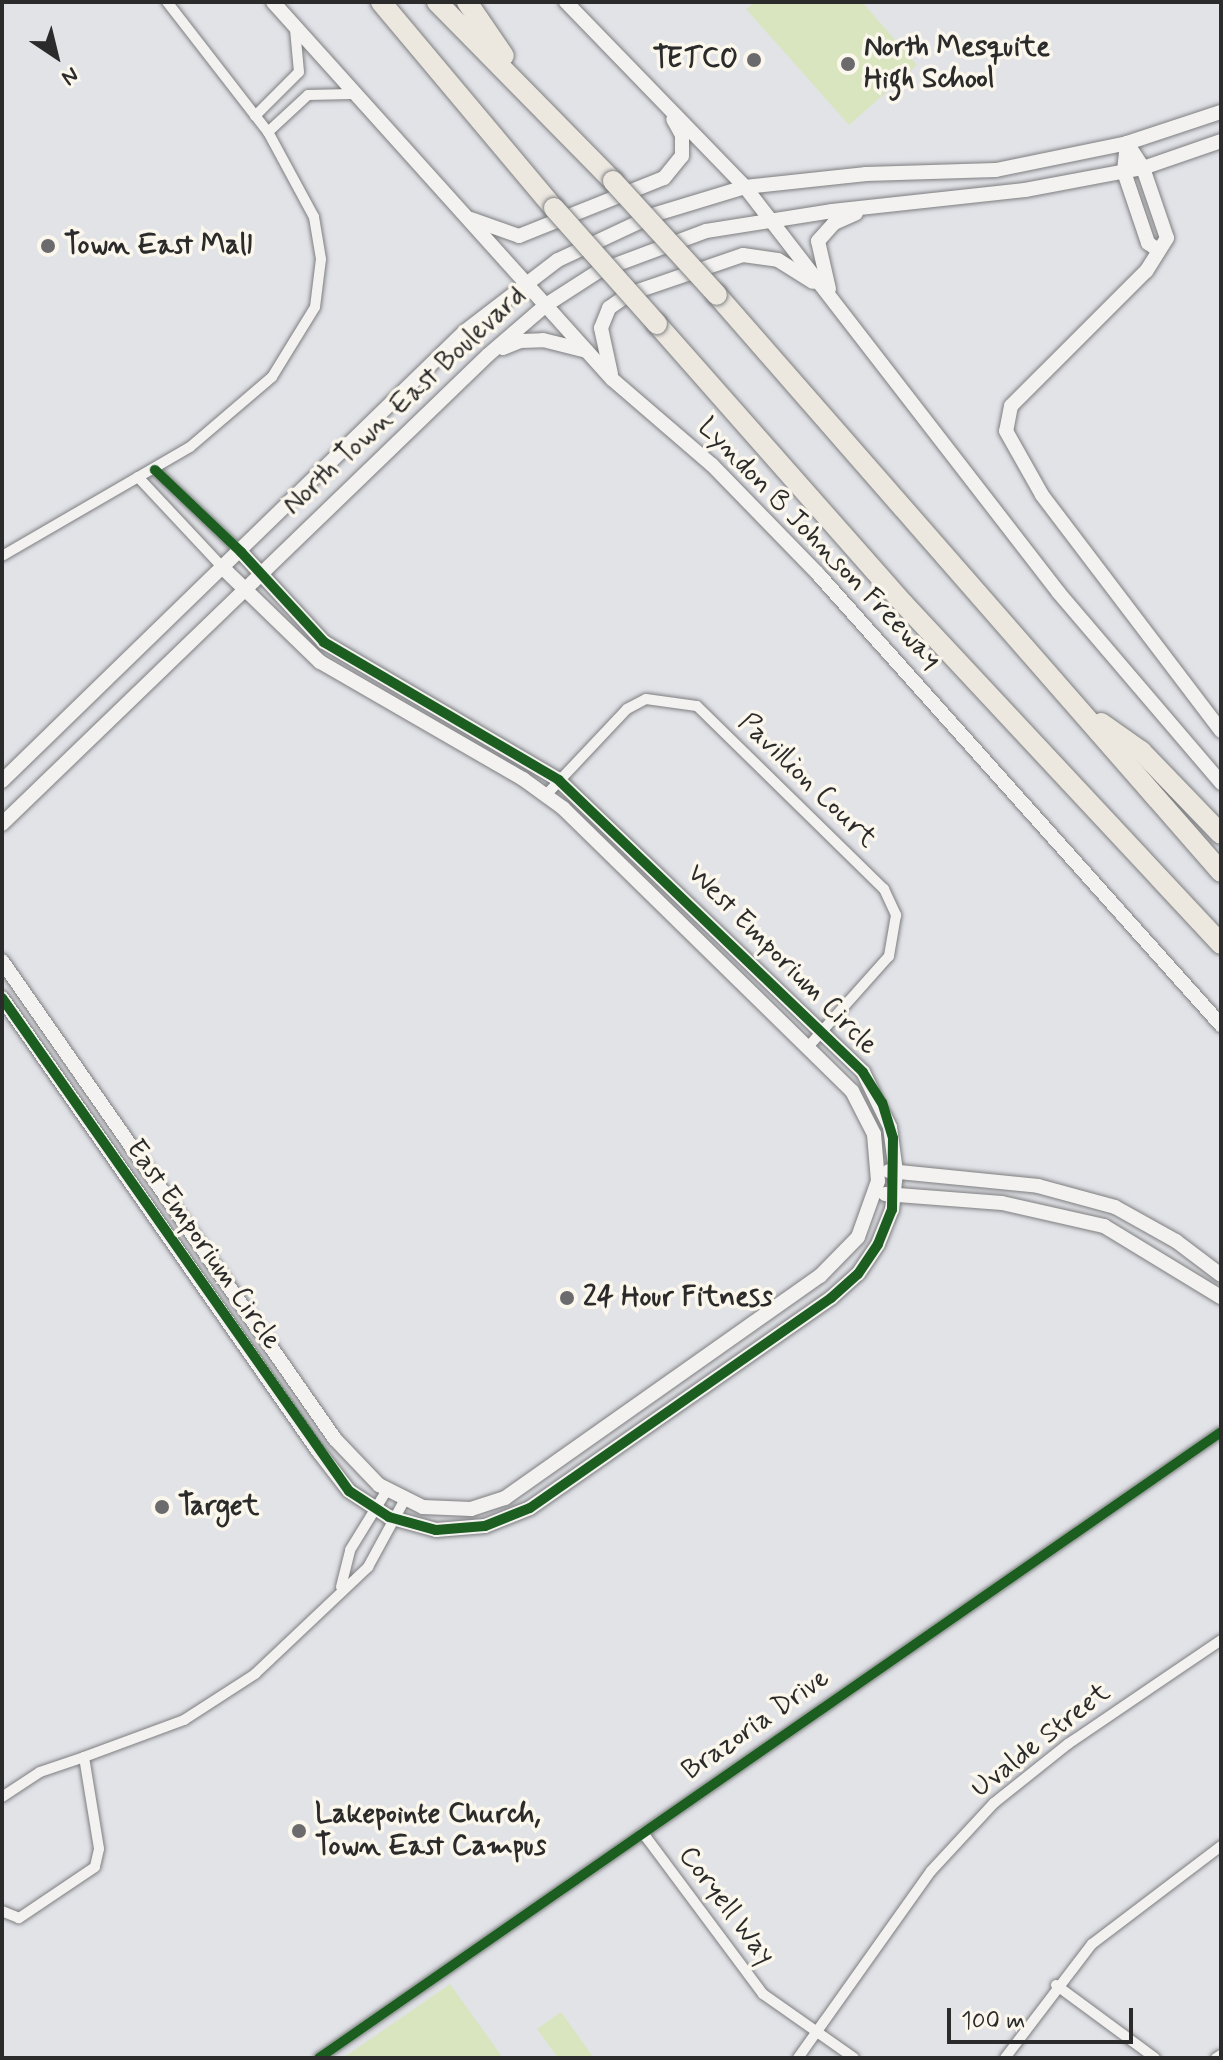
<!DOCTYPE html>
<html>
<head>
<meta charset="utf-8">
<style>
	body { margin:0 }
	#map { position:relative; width:1223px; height:2060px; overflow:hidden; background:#e2e3e7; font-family:Mynerve,sans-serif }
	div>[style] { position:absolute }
	.green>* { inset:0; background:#d9e5be }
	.roads { filter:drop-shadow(0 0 2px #7d7e80) drop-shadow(0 0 2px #7d7e80) }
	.minor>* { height:10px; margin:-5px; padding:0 5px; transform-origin:5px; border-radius:5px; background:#f3f2f0 }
	.tertiary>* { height:14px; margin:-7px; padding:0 7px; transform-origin:7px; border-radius:7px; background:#f3f2f0 }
	.secondary>* { height:14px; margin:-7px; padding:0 7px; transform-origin:7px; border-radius:7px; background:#f3f2f0 }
	.motorway>* { height:20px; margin:-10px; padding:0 10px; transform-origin:10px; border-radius:10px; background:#ece8e0 }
	.bridges { filter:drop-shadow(0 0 2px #7d7e80) drop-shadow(0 0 2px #7d7e80) }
	.motorway-bridge>* { height:20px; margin:-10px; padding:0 10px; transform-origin:10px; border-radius:10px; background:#ece8e0 }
	.cycleway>* { height:10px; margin:-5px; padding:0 5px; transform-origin:5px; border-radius:5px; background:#1b5e20 }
	.dots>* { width:22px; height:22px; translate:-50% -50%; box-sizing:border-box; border:4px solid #fbf7ec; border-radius:50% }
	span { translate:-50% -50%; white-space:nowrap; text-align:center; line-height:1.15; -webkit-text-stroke:7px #fbf7ec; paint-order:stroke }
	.poi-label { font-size:28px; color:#2b2b2b; font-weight:700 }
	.left { translate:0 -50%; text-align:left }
	.right { translate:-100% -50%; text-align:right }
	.street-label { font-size:28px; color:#2b2b2b }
	.frame { position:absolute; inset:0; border:4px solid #2b2b2b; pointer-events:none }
	.north { position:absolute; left:16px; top:16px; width:80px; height:80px; -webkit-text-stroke:6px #fbf7ec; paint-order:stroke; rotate:145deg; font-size:22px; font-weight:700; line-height:32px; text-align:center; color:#2b2b2b }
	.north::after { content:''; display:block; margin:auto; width:28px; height:36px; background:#2b2b2b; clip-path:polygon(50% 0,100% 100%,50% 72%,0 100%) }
	.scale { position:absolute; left:947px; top:2008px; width:186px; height:36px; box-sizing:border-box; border:4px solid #2b2b2b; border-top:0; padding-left:10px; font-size:24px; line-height:28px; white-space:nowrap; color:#2b2b2b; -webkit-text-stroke:6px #fbf7ec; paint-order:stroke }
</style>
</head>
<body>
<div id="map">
	<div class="green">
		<i style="clip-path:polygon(755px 2px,862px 2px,917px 65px,849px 125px,746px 9px)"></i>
		<i style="clip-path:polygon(450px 1984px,503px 2058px,343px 2058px)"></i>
		<i style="clip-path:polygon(561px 2012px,594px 2058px,558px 2058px,537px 2029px)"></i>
	</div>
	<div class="roads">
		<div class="minor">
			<i style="left:255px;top:116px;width:62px;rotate:-45deg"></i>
			<i style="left:299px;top:72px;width:43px;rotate:-95.3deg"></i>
			<i style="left:268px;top:132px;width:54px;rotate:-42.8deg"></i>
			<i style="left:308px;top:95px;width:43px;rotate:-1.3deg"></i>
			<i style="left:155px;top:470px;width:119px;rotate:43.6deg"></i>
			<i style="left:138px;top:477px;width:126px;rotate:46.9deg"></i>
			<i style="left:2px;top:556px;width:217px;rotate:-30.1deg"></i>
			<i style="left:190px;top:447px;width:108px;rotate:-40.5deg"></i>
			<i style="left:272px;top:377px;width:82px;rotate:-58.4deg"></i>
			<i style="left:315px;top:307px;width:48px;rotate:-82.9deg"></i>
			<i style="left:321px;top:259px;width:43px;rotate:-99.5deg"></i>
			<i style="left:314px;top:217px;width:97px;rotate:-118.4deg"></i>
			<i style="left:268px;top:132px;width:165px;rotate:-127.8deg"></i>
			<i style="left:545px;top:796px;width:120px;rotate:-46.7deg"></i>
			<i style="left:627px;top:709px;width:21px;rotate:-28deg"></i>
			<i style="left:646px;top:699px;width:51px;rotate:7.8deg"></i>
			<i style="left:697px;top:706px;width:262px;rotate:44.4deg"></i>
			<i style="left:884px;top:889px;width:29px;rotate:65deg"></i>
			<i style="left:896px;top:915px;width:42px;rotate:99.7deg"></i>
			<i style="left:889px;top:956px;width:122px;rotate:131.7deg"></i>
			<i style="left:341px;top:1587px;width:38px;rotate:-76deg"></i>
			<i style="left:350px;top:1550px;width:70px;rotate:-58.3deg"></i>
			<i style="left:84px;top:1757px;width:107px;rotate:-20.3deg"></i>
			<i style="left:184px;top:1720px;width:85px;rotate:-32.9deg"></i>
			<i style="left:255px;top:1674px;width:156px;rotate:-43.4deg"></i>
			<i style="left:368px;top:1567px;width:77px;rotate:-61.4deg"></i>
			<i style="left:2px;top:1797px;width:45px;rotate:-33.3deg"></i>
			<i style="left:40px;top:1772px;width:46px;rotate:-18.8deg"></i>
			<i style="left:84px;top:1757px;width:93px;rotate:80.7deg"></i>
			<i style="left:99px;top:1849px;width:18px;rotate:103deg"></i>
			<i style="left:95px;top:1867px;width:92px;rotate:146.1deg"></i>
			<i style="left:19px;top:1918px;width:18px;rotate:-158deg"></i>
			<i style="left:643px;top:1833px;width:201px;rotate:53.3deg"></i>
			<i style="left:763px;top:1994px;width:111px;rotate:35.1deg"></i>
			<i style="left:1056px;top:1985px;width:123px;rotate:36.4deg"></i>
			<i style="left:319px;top:2058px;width:1098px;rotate:-34.76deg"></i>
			<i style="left:798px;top:2058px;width:229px;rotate:-54.6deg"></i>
			<i style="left:931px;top:1871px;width:93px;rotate:-47.2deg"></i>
			<i style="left:994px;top:1803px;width:95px;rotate:-38.6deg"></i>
			<i style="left:1068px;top:1744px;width:185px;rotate:-34.2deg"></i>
			<i style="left:1005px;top:2058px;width:143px;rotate:-52.7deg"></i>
			<i style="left:1092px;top:1944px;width:162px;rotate:-37.2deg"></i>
			<i style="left:1216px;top:2058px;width:6px;rotate:-31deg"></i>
		</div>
		<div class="tertiary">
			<i style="left:1127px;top:143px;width:30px;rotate:57deg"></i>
			<i style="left:1143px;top:168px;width:74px;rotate:71.1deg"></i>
			<i style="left:1167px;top:238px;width:39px;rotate:122deg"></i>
			<i style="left:1146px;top:271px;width:191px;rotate:135deg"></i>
			<i style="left:1011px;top:406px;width:25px;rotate:101deg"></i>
			<i style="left:1006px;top:431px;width:73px;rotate:60.6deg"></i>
			<i style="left:1042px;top:495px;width:296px;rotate:52.8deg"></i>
			<i style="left:1127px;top:143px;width:29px;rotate:96deg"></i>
			<i style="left:1124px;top:172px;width:75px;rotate:71.3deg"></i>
			<i style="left:1148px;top:243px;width:12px;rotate:35deg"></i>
			<i style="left:2px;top:961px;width:583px;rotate:55.14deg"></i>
			<i style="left:335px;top:1439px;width:64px;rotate:46.3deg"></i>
			<i style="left:379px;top:1485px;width:49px;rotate:26.6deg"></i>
			<i style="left:423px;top:1507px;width:48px;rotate:2.4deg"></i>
			<i style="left:471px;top:1509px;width:36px;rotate:-18deg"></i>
			<i style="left:505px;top:1498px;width:385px;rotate:-35.2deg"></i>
			<i style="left:820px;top:1276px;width:54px;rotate:-45.7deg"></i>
			<i style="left:858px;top:1237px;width:59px;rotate:-70.3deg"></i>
			<i style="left:878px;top:1181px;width:47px;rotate:-94.9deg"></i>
			<i style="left:874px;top:1134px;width:48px;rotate:-117.1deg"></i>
			<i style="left:852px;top:1091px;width:404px;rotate:-135.6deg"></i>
			<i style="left:563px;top:808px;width:49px;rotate:-144.1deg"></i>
			<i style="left:523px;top:779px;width:234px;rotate:-150deg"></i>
			<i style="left:320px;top:662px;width:134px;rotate:-135.9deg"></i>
			<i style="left:2px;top:998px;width:554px;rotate:55.08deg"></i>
			<i style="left:319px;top:1452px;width:49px;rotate:52.4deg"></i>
			<i style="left:349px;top:1491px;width:48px;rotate:33deg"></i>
			<i style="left:389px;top:1517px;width:49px;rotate:15.5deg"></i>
			<i style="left:436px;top:1530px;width:49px;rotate:-4.7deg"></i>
			<i style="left:485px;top:1526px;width:48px;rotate:-21.8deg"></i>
			<i style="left:530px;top:1508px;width:367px;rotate:-34.9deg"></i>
			<i style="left:831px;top:1298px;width:36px;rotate:-42deg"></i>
			<i style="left:858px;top:1274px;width:36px;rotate:-56deg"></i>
			<i style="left:878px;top:1244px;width:37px;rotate:-68deg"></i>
			<i style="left:892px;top:1210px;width:38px;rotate:-84deg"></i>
			<i style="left:896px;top:1172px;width:45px;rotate:-97.6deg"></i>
			<i style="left:890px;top:1127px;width:61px;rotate:-116.1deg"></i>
			<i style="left:863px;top:1072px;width:422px;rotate:-136.2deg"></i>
			<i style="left:559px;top:780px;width:273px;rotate:-149.6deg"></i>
			<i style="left:324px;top:642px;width:122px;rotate:-132.7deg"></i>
			<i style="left:889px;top:1171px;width:150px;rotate:5.7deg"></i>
			<i style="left:1038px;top:1186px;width:80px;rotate:15.3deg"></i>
			<i style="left:1115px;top:1207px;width:70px;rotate:29.1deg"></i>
			<i style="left:1176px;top:1241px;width:56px;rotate:37.1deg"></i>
			<i style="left:885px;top:1194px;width:117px;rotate:4.4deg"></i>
			<i style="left:1002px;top:1203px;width:105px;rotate:12.7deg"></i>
			<i style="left:1104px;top:1226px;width:137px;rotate:31.3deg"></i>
		</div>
		<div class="secondary">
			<i style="left:273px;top:2px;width:507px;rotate:48.04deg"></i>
			<i style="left:612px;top:379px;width:132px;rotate:40.7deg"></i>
			<i style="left:712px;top:465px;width:152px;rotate:45.8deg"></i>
			<i style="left:818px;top:574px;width:605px;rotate:48.22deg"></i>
			<i style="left:566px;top:2px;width:257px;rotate:45.9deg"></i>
			<i style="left:745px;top:187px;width:513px;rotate:52.28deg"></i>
			<i style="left:1059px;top:593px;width:250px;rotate:49.5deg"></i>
			<i style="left:471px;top:219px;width:51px;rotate:19.5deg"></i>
			<i style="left:519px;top:236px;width:156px;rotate:-21.8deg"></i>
			<i style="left:664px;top:178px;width:28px;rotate:-51deg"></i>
			<i style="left:682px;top:156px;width:21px;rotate:-90deg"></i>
			<i style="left:682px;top:135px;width:18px;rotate:-119deg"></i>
			<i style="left:829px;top:289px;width:49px;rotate:-102.9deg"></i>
			<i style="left:818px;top:241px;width:24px;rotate:-48deg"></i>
			<i style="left:834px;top:223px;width:24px;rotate:-24deg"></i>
			<i style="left:503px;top:348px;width:18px;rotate:-22deg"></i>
			<i style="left:520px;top:341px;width:23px;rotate:-2deg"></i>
			<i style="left:543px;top:340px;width:45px;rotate:14deg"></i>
			<i style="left:611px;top:374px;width:47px;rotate:-102.3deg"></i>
			<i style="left:601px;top:328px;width:22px;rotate:-68deg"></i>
			<i style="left:609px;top:308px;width:24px;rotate:-35deg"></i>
			<i style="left:629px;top:294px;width:120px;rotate:-18.9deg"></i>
			<i style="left:743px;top:255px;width:35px;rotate:8deg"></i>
			<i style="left:778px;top:260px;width:41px;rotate:32.2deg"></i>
			<i style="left:2px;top:781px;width:644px;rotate:-44.18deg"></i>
			<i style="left:464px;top:332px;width:118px;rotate:-37.5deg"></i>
			<i style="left:558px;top:260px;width:108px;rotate:-25.1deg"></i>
			<i style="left:656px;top:214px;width:93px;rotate:-16.9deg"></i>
			<i style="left:745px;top:187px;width:122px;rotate:-6.1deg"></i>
			<i style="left:866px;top:174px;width:130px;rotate:-1.8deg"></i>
			<i style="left:996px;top:170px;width:134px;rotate:-11.6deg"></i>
			<i style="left:1127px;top:143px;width:99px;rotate:-18.3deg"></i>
			<i style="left:2px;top:824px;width:675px;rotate:-43.98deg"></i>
			<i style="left:488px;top:355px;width:77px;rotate:-40.8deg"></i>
			<i style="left:546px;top:305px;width:63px;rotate:-32.7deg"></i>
			<i style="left:599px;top:271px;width:114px;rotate:-20.5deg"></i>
			<i style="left:706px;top:231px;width:128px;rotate:-9deg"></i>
			<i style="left:832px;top:211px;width:194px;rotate:-6.2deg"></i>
			<i style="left:1025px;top:190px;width:120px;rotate:-10.6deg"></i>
			<i style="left:1143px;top:168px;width:83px;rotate:-19.1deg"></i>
		</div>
		<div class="motorway">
			<i style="left:381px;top:2px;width:269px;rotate:50deg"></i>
			<i style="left:437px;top:2px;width:251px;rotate:45.5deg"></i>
			<i style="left:467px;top:2px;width:65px;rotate:55.6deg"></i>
			<i style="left:717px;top:295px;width:766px;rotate:48.86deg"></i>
			<i style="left:657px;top:324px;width:373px;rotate:48.6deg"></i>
			<i style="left:904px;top:604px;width:465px;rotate:47deg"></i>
			<i style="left:1101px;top:723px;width:49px;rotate:35deg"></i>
			<i style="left:1141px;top:751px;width:115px;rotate:46.1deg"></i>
		</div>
	</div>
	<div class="bridges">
		<div class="motorway-bridge">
			<i style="left:613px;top:181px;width:154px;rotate:47.6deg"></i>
			<i style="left:554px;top:208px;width:155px;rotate:48.4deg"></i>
		</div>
	</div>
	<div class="cycleway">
		<i style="left:2px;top:998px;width:603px;rotate:54.86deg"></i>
		<i style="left:349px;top:1491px;width:48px;rotate:33deg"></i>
		<i style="left:389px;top:1517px;width:49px;rotate:15.5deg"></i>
		<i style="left:436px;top:1530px;width:49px;rotate:-4.7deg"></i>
		<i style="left:485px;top:1526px;width:48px;rotate:-21.8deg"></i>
		<i style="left:530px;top:1508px;width:367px;rotate:-34.9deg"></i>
		<i style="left:831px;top:1298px;width:36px;rotate:-42deg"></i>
		<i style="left:858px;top:1274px;width:36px;rotate:-56deg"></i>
		<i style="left:878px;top:1244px;width:37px;rotate:-68deg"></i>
		<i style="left:892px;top:1210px;width:72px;rotate:-89.2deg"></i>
		<i style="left:893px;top:1138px;width:37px;rotate:-107deg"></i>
		<i style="left:882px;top:1103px;width:36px;rotate:-122deg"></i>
		<i style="left:863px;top:1072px;width:422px;rotate:-136.2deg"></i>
		<i style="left:559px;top:780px;width:273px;rotate:-149.6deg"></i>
		<i style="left:324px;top:642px;width:122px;rotate:-132.7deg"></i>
		<i style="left:241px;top:552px;width:119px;rotate:-136.4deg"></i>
		<i style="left:319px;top:2058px;width:1098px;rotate:-34.76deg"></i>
	</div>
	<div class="dots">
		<i style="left:754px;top:60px;background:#6b6b6d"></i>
		<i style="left:848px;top:64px;background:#6b6b6d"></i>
		<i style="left:48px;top:246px;background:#6b6b6d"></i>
		<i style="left:567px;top:1298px;background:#6b6b6d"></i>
		<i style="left:162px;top:1507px;background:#6b6b6d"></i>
		<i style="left:299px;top:1831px;background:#6b6b6d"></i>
	</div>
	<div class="poi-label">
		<span class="left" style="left:864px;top:64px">North Mesquite<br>High School</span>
		<span class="right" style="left:738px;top:60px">TETCO</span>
		<span class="left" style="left:64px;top:246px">Town East Mall</span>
		<span class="left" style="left:583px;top:1298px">24 Hour Fitness</span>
		<span class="left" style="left:178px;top:1507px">Target</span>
		<span class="left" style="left:315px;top:1831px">Lakepointe Church,<br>Town East Campus</span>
	</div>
	<div class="street-label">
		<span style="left:405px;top:401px;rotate:-43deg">North Town East Boulevard</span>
		<span style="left:819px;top:544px;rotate:46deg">Lyndon B Johnson Freeway</span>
		<span style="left:807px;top:781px;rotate:44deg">Pavillion Court</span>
		<span style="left:782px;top:960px;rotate:45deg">West Emporium Circle</span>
		<span style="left:203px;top:1245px;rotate:55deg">East Emporium Circle</span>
		<span style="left:756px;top:1725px;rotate:-35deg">Brazoria Drive</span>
		<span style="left:1041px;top:1741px;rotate:-38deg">Uvalde Street</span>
		<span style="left:726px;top:1906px;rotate:53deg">Coryell Way</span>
	</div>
	<div class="frame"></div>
	<div class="north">N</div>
	<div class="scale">100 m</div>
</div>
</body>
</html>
